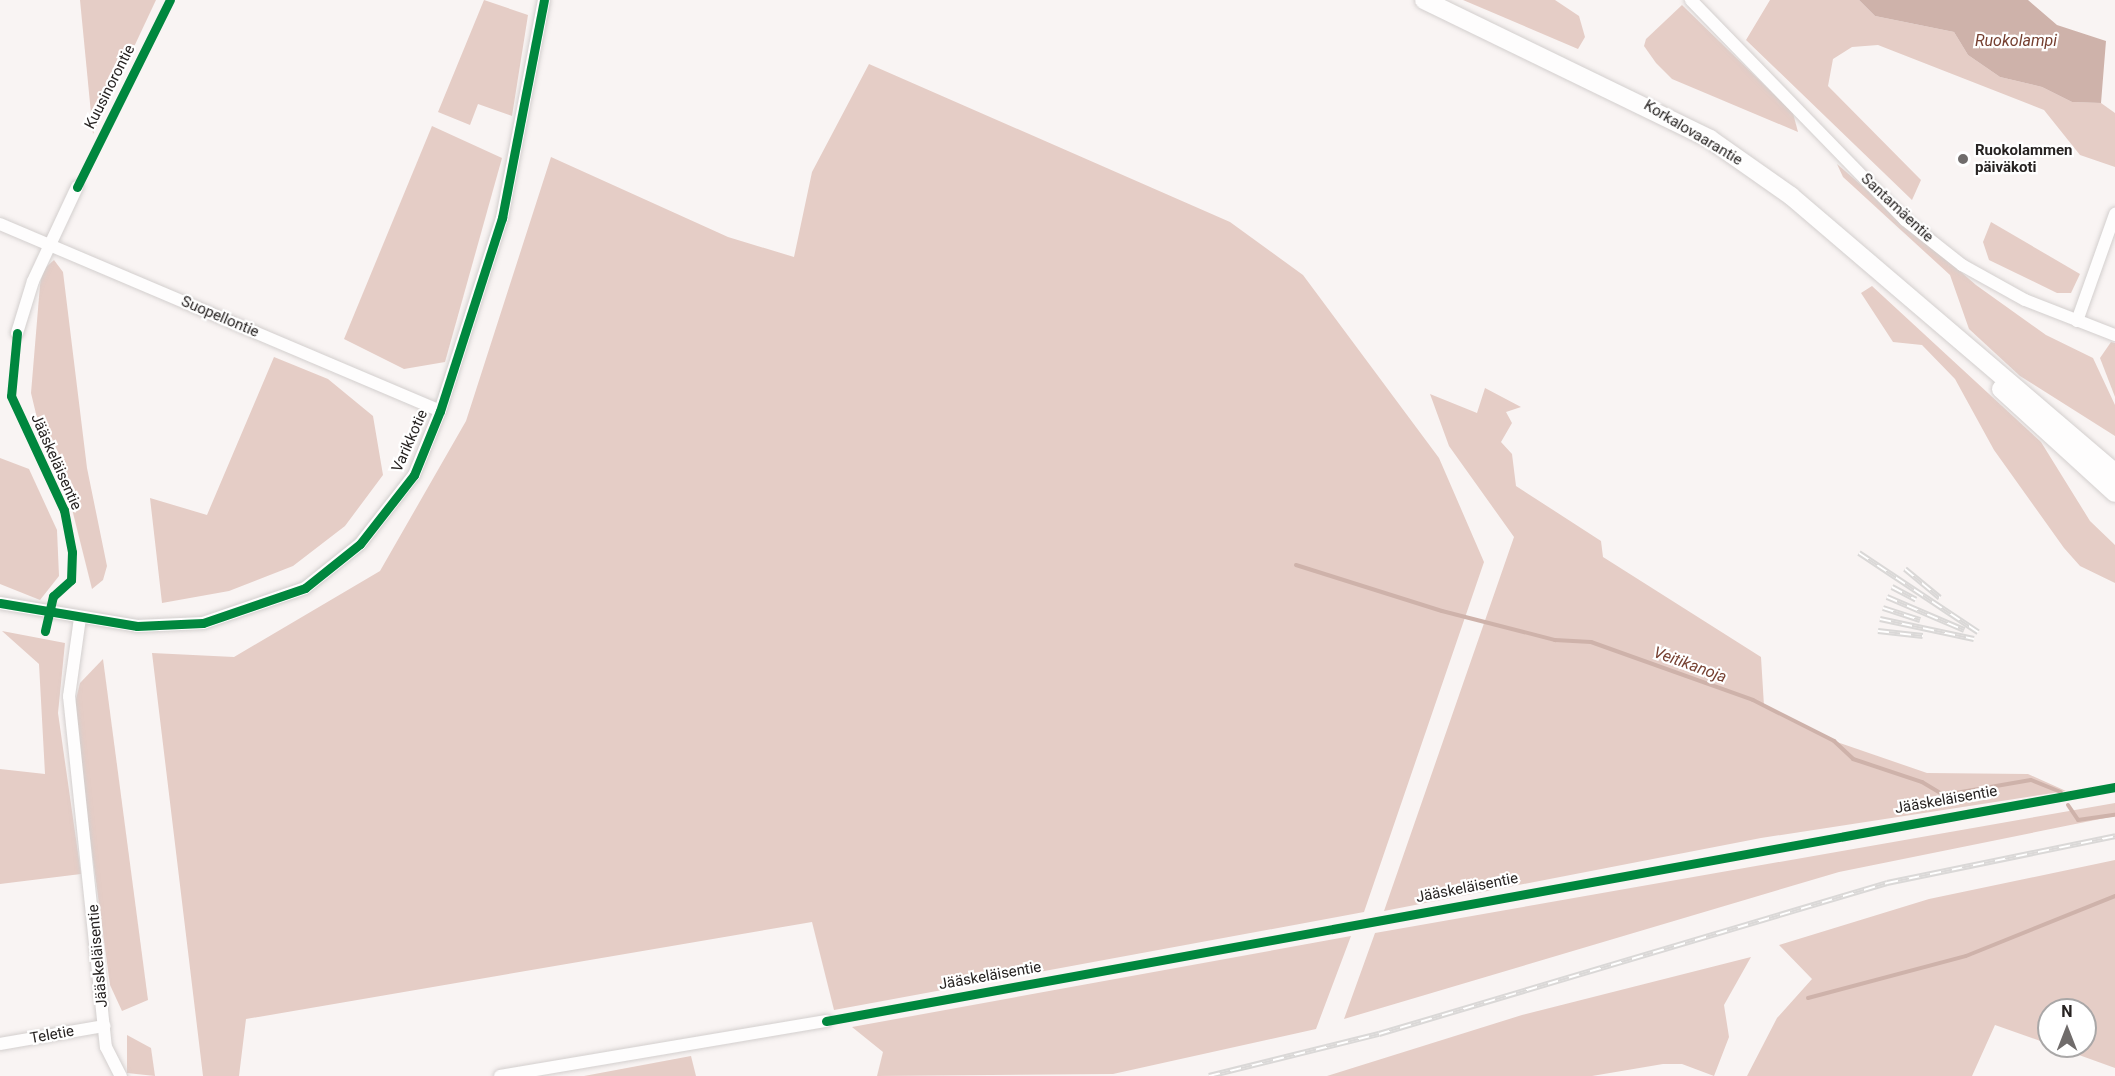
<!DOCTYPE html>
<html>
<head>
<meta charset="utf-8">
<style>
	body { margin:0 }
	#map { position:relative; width:2115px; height:1076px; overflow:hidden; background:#f9f4f3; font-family:Roboto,sans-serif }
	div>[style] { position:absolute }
	.forest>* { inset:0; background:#e5cdc6 }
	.water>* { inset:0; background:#ceb2aa }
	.stream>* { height:4px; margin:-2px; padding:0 2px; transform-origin:2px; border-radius:2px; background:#ceb2aa }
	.roads { filter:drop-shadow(0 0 2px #d3cfce) drop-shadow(0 0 2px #d3cfce) }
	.street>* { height:12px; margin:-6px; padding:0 6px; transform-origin:6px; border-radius:6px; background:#fefdfd }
	.secondary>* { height:18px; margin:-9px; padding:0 9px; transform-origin:9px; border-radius:9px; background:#fefdfd }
	.rail>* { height:6px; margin-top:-3px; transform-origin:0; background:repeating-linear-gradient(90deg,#fff 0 11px,#dad8d7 0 22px); box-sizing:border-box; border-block:2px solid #dad8d7 }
	.cycleway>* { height:9px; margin:-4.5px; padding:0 4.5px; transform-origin:4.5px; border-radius:4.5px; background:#00873e }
	.dots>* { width:16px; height:16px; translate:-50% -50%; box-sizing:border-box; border:3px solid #fff; border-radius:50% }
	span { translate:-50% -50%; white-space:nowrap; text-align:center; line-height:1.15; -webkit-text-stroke:4.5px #fff; paint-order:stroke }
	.street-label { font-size:15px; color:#272322 }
	.poi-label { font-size:15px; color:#272322; font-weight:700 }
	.left { translate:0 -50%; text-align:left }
	.water-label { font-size:16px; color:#753f30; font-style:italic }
	.north { position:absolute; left:2037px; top:998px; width:60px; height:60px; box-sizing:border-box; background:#fff; border:2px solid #a9a7a7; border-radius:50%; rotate:0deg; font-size:16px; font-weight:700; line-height:24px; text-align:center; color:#272322 }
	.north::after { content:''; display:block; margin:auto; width:21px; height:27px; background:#706c6b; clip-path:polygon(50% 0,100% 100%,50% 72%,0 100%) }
</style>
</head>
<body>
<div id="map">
	<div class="forest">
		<i style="clip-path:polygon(80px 0,156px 0,93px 134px)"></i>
		<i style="clip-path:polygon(484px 0,528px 15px,512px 116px,478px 104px,470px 125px,438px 112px)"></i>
		<i style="clip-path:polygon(1463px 0,1555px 0,1579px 16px,1585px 37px,1578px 49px)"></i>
		<i style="clip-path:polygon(1770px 0,1859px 0,1875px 16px,1954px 32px,1968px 55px,2000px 77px,2042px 87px,2072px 102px,2101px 103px,2115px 113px,2115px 167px,2080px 155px,2044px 110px,1878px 45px,1852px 47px,1833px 59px,1828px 86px,1921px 180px,1912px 200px,1746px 40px)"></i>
		<i style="clip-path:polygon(1682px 5px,1793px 113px,1798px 132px,1672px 79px,1656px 63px,1644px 46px,1646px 39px)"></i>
		<i style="clip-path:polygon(869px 64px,1230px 222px,1303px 275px,1439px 458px,1484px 562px,1364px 912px,834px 1010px,812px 922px,246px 1019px,239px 1076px,203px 1076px,152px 653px,234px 657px,380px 571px,466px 421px,551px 157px,728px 237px,794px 257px,812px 172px)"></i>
		<i style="clip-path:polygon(432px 126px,502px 158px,445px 362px,404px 369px,344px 339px)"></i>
		<i style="clip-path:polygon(1837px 164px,1976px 285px,2046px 335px,2093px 358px,2115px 405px,2115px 436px,2020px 376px,1969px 329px,1950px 275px,1843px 177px)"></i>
		<i style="clip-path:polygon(1991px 222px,2080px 274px,2071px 293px,2057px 293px,1989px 260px,1983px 242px)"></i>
		<i style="clip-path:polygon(54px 260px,63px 272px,87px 468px,107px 566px,103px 580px,92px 589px,63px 473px,42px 439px,31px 393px,40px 285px,43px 270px)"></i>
		<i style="clip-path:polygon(1872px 286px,2041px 442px,2090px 521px,2115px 545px,2115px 583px,2080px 566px,2064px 548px,1994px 450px,1955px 379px,1922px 345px,1893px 342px,1861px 293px)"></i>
		<i style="clip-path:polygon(2111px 342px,2115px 343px,2115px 397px,2100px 358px)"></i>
		<i style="clip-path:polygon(274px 357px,328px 379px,373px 416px,383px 475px,345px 526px,293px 566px,229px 591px,162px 603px,150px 498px,207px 515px)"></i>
		<i style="clip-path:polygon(1485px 388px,1521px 407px,1506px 412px,1512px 423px,1501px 442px,1512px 454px,1516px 486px,1601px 541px,1603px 557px,1761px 657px,1764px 706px,1834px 741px,1927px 773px,2028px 774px,2066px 791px,1761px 838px,1384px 911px,1514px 537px,1449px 446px,1430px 394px,1477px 413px)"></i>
		<i style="clip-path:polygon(0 458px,29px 469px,57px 530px,59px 576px,40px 600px,0 584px)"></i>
		<i style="clip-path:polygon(2px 631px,65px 643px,58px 713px,81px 874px,0 884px,0 769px,45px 774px,39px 664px)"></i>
		<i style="clip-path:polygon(103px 659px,148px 1000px,122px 1011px,110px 985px,73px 711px,80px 683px)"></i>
		<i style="clip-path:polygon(2115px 803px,2115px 816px,1839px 872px,1344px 1019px,1375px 933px)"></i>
		<i style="clip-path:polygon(2115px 860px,2115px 1068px,2054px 1046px,2085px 1046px,2085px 1010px,2049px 1010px,2049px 1044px,1995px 1025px,1972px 1076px,1747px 1076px,1777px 1018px,1812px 979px,1779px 945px,1929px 899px)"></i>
		<i style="clip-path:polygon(1351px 936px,1316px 1029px,1113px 1074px,877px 1076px,883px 1052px,852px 1027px)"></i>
		<i style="clip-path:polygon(1751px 957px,1724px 1005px,1729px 1037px,1714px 1076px,1682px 1064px,1663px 1064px,1592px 1076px,1327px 1076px,1522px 1015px)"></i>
		<i style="clip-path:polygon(127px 1035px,151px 1048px,155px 1076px,127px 1073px)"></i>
		<i style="clip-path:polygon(691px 1056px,696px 1076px,584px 1076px)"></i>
	</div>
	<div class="water">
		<i style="clip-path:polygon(1859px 0,2028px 0,2057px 25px,2106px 41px,2101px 103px,2072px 102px,2042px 87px,2000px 77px,1968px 55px,1954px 32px,1875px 16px)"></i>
	</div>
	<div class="stream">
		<i style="left:1296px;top:565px;width:153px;rotate:17.5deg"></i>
		<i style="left:1442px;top:611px;width:117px;rotate:14.4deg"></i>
		<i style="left:1555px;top:640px;width:36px;rotate:3deg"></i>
		<i style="left:1591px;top:642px;width:172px;rotate:19.7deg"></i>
		<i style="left:1753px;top:700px;width:91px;rotate:26.8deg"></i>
		<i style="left:1834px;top:741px;width:26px;rotate:43deg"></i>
		<i style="left:1853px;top:759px;width:73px;rotate:18.4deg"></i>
		<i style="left:1922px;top:782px;width:26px;rotate:31deg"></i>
		<i style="left:1944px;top:795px;width:88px;rotate:-9.8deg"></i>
		<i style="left:2031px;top:780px;width:32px;rotate:22deg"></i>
		<i style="left:2068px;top:805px;width:18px;rotate:56deg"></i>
		<i style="left:2078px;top:820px;width:37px;rotate:-8deg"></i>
		<i style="left:1808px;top:998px;width:163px;rotate:-14.9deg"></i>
		<i style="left:1966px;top:956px;width:161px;rotate:-21.9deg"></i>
	</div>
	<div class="roads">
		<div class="street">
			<i style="left:1691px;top:0;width:307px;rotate:45.8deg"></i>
			<i style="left:1905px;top:220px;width:73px;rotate:38.3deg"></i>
			<i style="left:1962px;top:265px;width:72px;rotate:29.1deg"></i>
			<i style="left:2025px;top:300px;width:97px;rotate:21.3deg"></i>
			<i style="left:0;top:224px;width:478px;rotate:23deg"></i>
			<i style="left:2077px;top:321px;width:114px;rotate:-70.4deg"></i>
			<i style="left:17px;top:333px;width:54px;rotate:-72.9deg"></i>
			<i style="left:33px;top:281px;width:104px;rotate:-64.9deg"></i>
			<i style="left:0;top:603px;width:139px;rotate:9.5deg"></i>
			<i style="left:137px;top:626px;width:66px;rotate:-2.6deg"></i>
			<i style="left:203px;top:623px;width:108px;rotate:-18.9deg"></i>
			<i style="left:305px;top:588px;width:70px;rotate:-38.7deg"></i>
			<i style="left:360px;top:544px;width:88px;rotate:-52deg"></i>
			<i style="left:414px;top:475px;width:69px;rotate:-67.9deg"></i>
			<i style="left:440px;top:411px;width:203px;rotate:-72.2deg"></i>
			<i style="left:502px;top:218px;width:222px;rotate:-79.1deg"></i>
			<i style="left:80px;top:618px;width:79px;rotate:98deg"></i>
			<i style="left:69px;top:696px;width:353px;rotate:84deg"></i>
			<i style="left:106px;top:1047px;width:33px;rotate:63deg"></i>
			<i style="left:0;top:1044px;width:106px;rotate:-9.8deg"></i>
			<i style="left:500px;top:1076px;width:331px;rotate:-9.6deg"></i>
		</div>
		<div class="secondary">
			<i style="left:1424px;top:0;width:318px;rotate:25.9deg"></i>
			<i style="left:1710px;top:139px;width:99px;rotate:35.1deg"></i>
			<i style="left:1791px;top:196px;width:426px;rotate:40.5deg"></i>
			<i style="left:2001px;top:389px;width:154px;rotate:42.4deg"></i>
		</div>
	</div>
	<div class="rail">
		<i style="left:1859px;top:553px;width:143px;rotate:33.6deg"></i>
		<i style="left:1905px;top:569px;width:45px;rotate:39.6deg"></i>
		<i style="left:1892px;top:587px;width:27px;rotate:28deg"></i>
		<i style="left:1887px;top:597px;width:84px;rotate:23.2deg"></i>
		<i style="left:1883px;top:608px;width:39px;rotate:18deg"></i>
		<i style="left:1880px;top:619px;width:96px;rotate:12deg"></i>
		<i style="left:1878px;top:631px;width:45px;rotate:6.3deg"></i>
		<i style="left:1209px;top:1076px;width:175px;rotate:-13.9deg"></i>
		<i style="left:1379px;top:1034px;width:530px;rotate:-16.55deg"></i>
		<i style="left:1887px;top:883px;width:233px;rotate:-11.6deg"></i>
	</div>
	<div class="cycleway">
		<i style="left:77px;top:187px;width:209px;rotate:-63.6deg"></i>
		<i style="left:17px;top:333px;width:63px;rotate:95.4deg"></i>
		<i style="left:11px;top:396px;width:126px;rotate:65.1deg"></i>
		<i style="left:64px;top:510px;width:43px;rotate:79.2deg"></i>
		<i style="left:72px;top:552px;width:28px;rotate:92deg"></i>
		<i style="left:71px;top:580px;width:24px;rotate:138deg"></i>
		<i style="left:53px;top:596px;width:36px;rotate:103deg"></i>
		<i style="left:0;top:603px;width:139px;rotate:9.5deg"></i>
		<i style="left:137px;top:626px;width:66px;rotate:-2.6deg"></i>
		<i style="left:203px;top:623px;width:108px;rotate:-18.9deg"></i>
		<i style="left:305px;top:588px;width:70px;rotate:-38.7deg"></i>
		<i style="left:360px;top:544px;width:88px;rotate:-52deg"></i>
		<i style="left:414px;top:475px;width:69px;rotate:-67.9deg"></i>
		<i style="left:440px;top:411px;width:203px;rotate:-72.2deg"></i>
		<i style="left:502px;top:218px;width:222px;rotate:-79.1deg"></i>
		<i style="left:826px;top:1021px;width:1310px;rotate:-10.29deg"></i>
	</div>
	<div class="dots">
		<i style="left:1963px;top:159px;background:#706c6b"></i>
	</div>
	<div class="street-label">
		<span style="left:110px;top:87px;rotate:-63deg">Kuusinorontie</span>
		<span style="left:1693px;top:133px;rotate:31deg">Korkalovaarantie</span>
		<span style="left:1897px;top:208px;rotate:43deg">Santamäentie</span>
		<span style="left:220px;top:317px;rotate:23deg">Suopellontie</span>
		<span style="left:410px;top:441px;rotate:-66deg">Varikkotie</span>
		<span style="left:56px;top:462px;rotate:66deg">Jääskeläisentie</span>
		<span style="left:1946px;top:800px;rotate:-10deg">Jääskeläisentie</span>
		<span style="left:1467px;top:888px;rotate:-11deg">Jääskeläisentie</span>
		<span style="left:98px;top:956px;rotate:-95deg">Jääskeläisentie</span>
		<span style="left:990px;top:976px;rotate:-10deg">Jääskeläisentie</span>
		<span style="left:52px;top:1035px;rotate:-10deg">Teletie</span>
	</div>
	<div class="poi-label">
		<span class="left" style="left:1975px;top:159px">Ruokolammen<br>päiväkoti</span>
	</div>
	<div class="water-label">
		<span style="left:2016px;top:41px">Ruokolampi</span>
		<span style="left:1690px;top:665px;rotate:20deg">Veitikanoja</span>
	</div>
	<div class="north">N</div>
</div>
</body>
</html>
